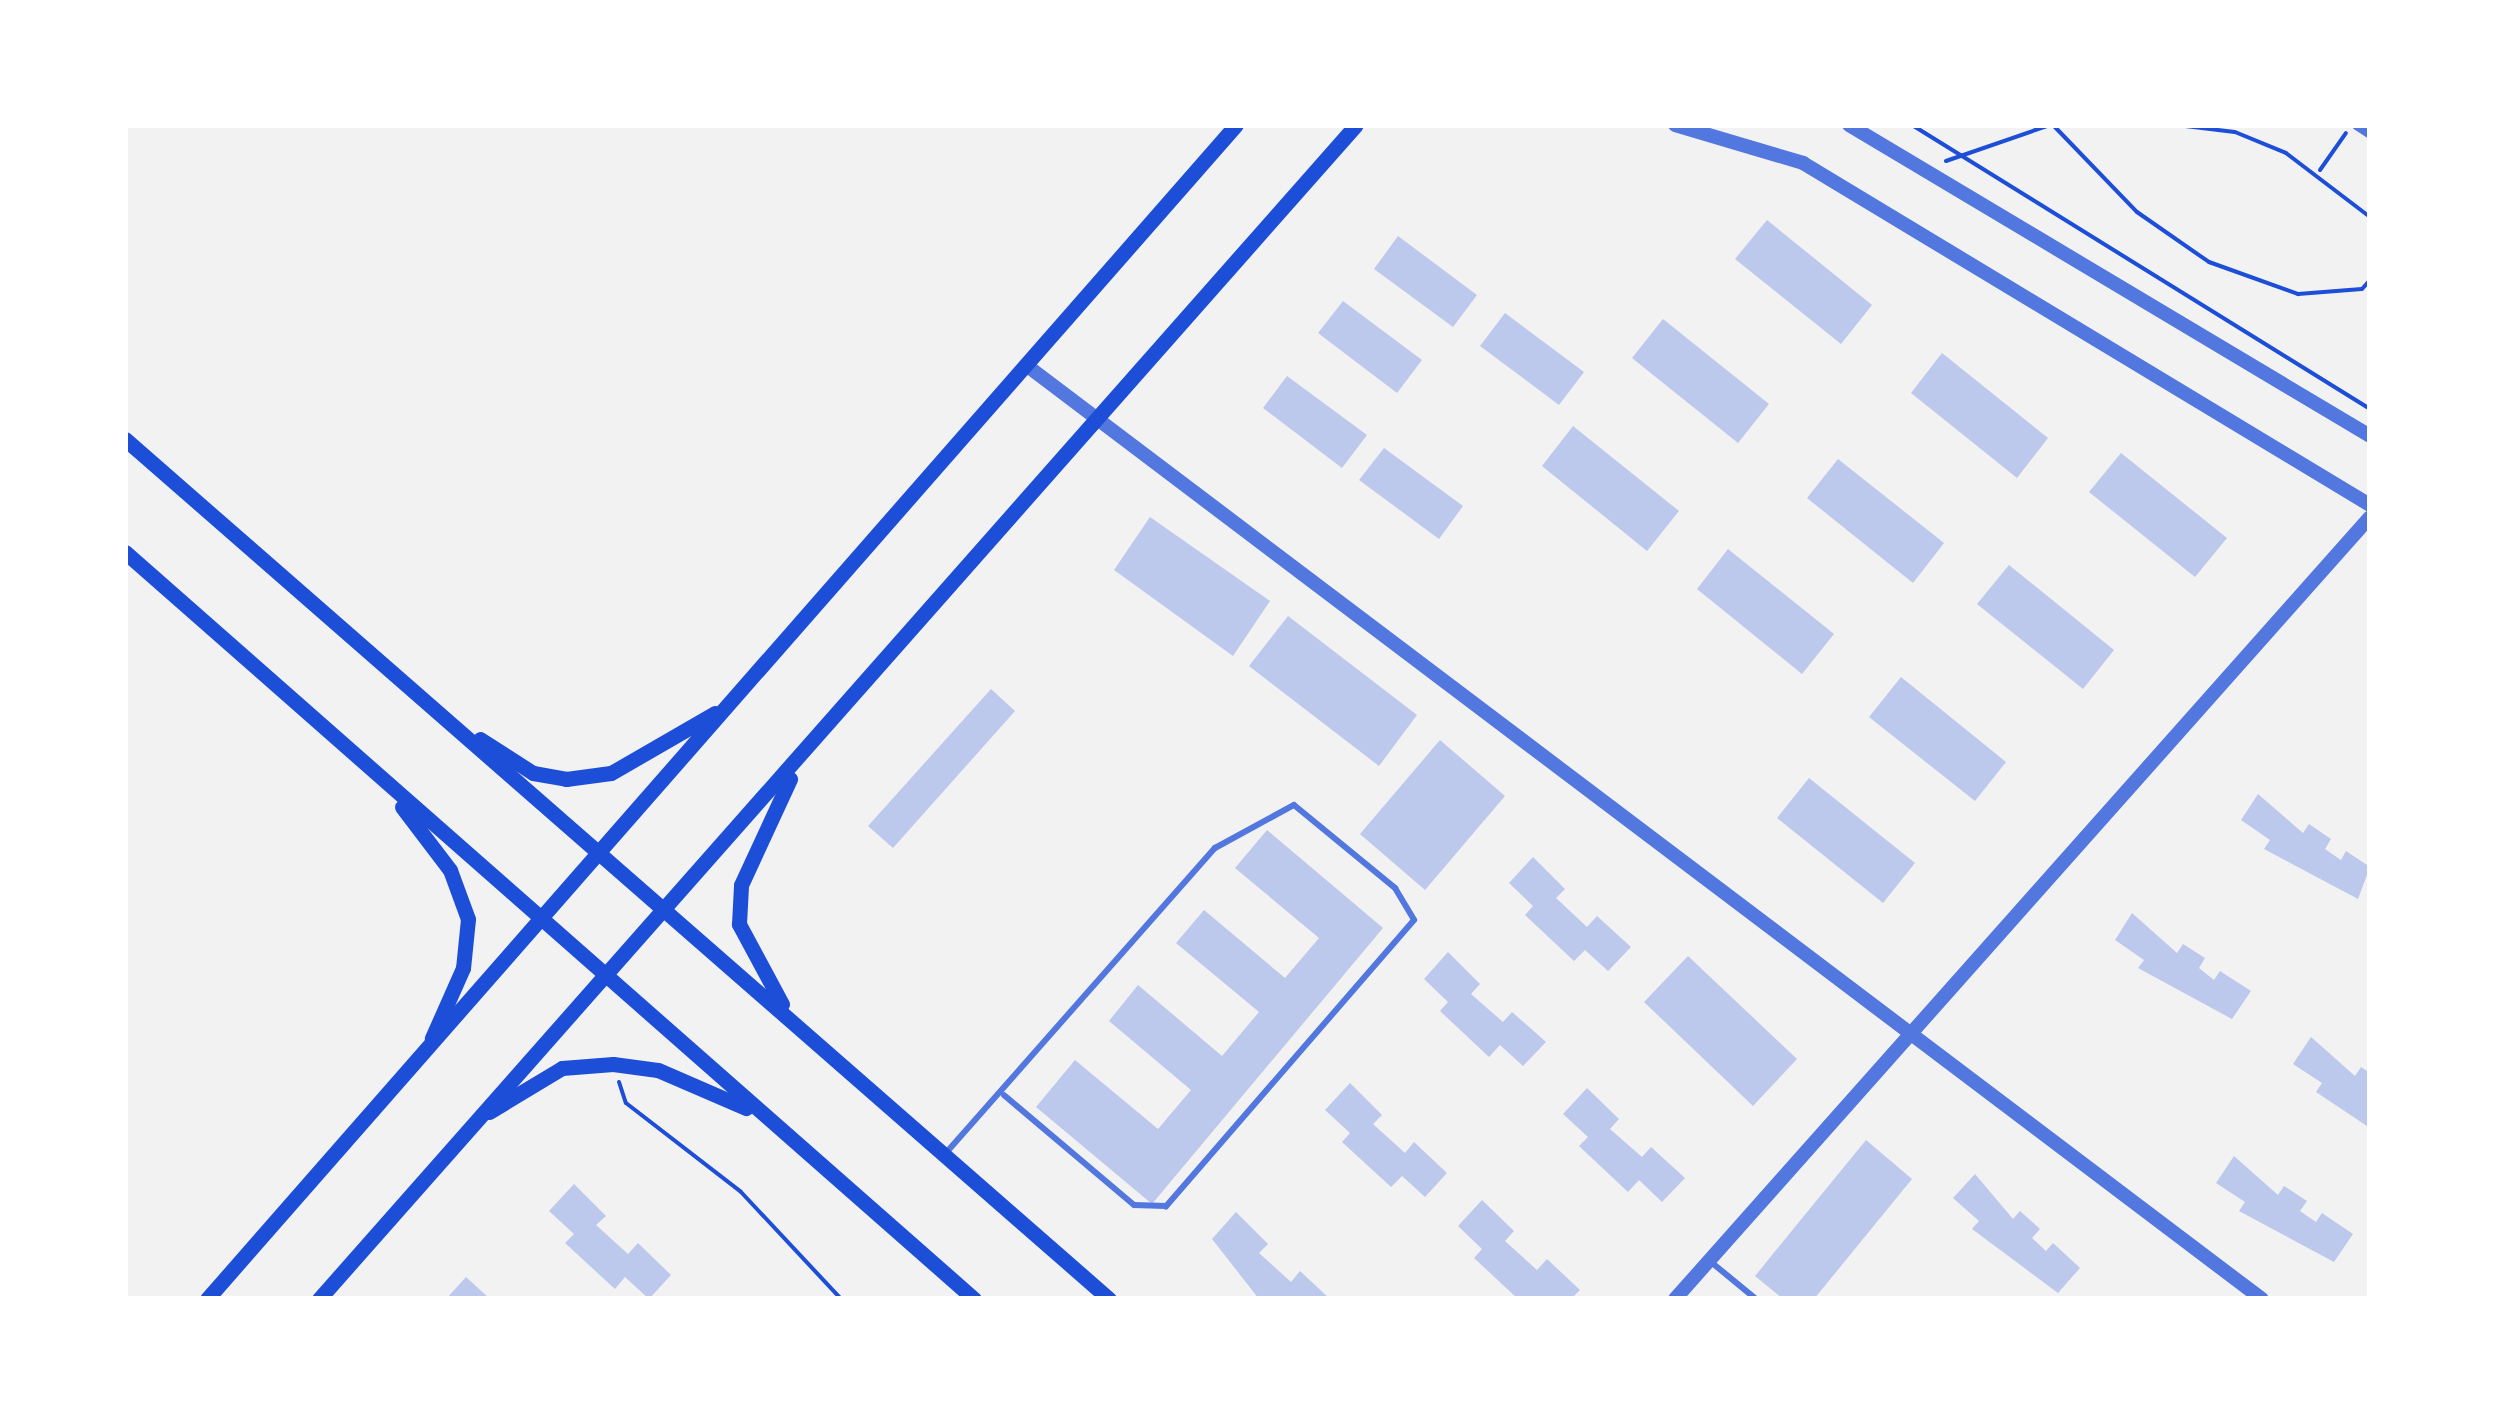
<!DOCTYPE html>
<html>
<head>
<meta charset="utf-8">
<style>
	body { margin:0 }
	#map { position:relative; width:2495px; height:1424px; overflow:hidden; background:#f2f2f2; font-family:Quicksand,sans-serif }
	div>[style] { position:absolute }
	.building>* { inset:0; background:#bdc9ec }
	.path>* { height:4px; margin:-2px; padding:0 2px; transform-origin:2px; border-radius:2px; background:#1d4ed8 }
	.service>* { height:6px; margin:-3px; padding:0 3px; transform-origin:3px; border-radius:3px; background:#5277de }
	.pedestrian>* { height:9px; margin:-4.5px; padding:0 4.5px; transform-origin:4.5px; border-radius:4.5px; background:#5277de }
	.tertiary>* { height:14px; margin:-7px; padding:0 7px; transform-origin:7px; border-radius:7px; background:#5277de }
	.secondary>* { height:15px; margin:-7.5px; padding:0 7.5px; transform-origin:7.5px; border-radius:7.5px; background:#1d4ed8 }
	span { translate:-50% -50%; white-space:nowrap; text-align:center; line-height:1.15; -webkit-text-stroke:9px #fff; paint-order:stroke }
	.frame { position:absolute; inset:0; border:128px solid #fff; pointer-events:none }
</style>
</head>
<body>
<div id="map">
	<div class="building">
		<i style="clip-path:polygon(1767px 220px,1872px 305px,1841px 344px,1735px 259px)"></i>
		<i style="clip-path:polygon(1398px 236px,1477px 295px,1453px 327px,1374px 269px)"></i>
		<i style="clip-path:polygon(1343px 301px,1422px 360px,1397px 393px,1318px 333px)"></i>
		<i style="clip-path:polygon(1505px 313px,1584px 372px,1559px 405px,1480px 346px)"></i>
		<i style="clip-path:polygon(1663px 319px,1769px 404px,1738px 443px,1632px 358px)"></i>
		<i style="clip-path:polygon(1942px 353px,2048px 438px,2017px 478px,1911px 393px)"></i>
		<i style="clip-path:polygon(1287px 376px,1367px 435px,1342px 468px,1263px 408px)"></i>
		<i style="clip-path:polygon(1573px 426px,1679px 511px,1647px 551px,1542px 466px)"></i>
		<i style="clip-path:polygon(1384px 448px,1463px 506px,1439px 539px,1359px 480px)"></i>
		<i style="clip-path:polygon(2121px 453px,2227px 538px,2195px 577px,2089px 492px)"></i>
		<i style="clip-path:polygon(1838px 459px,1944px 543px,1913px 583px,1807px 498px)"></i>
		<i style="clip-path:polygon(1150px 517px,1270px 601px,1233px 656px,1114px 570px)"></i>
		<i style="clip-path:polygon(1728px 549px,1834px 634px,1802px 674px,1697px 589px)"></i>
		<i style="clip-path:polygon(2009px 565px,2114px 650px,2083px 689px,1977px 604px)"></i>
		<i style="clip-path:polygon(1288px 616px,1417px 715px,1379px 766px,1249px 666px)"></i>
		<i style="clip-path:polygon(1901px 677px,2006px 762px,1975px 801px,1869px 717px)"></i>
		<i style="clip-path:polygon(991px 689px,1015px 711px,893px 848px,868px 826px)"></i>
		<i style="clip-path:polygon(1440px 740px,1505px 796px,1425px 890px,1360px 834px)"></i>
		<i style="clip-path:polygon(1809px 778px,1915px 863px,1883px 903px,1777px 818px)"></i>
		<i style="clip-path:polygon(2258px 794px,2303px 833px,2309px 824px,2331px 839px,2325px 849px,2341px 860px,2346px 851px,2370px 867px,2358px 899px,2264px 849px,2270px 840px,2241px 820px)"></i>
		<i style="clip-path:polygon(1267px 830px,1383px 928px,1152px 1204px,1036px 1107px,1075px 1060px,1158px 1129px,1191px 1090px,1109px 1021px,1138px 985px,1222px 1056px,1259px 1012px,1176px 943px,1204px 910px,1285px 978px,1319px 938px,1235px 868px)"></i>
		<i style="clip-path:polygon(1533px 857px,1565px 889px,1556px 898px,1587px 927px,1597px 916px,1631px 947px,1608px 971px,1585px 950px,1574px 961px,1525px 915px,1533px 906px,1509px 883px)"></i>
		<i style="clip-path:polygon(2132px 913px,2177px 953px,2183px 944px,2205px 958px,2199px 968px,2214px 980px,2220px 971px,2251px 991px,2232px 1019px,2138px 968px,2144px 960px,2115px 940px)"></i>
		<i style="clip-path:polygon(1448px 952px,1480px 984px,1471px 994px,1503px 1022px,1512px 1012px,1546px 1042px,1523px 1066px,1500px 1045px,1489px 1057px,1440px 1011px,1448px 1002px,1424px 979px)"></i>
		<i style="clip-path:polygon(1688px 956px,1797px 1059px,1753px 1106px,1644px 1002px)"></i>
		<i style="clip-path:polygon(2311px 1037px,2355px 1076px,2361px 1067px,2370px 1073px,2370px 1128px,2316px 1092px,2322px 1083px,2293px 1064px)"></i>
		<i style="clip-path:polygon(1350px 1083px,1382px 1115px,1373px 1124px,1405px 1153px,1414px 1142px,1447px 1173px,1425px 1197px,1402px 1176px,1391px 1187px,1342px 1142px,1350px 1133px,1325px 1110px)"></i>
		<i style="clip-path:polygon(1587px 1088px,1619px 1119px,1610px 1129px,1642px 1157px,1651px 1147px,1685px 1178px,1662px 1202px,1639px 1180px,1628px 1192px,1579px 1146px,1588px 1137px,1563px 1114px)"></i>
		<i style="clip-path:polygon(1866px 1140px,1912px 1179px,1814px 1299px,1783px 1299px,1755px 1276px)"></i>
		<i style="clip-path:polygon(2234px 1156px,2278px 1195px,2284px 1186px,2307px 1201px,2300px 1211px,2316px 1222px,2322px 1213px,2353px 1234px,2334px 1262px,2239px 1211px,2245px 1202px,2216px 1183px)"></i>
		<i style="clip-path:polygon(1975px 1174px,2013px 1219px,2020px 1211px,2040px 1229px,2032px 1238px,2046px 1251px,2053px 1243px,2080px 1268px,2058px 1293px,1972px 1229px,1979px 1221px,1953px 1198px)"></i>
		<i style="clip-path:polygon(574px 1184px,606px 1216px,596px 1225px,628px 1254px,638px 1243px,671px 1275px,649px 1299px,625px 1277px,615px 1289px,565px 1243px,574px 1234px,549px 1211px)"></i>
		<i style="clip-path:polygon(1482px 1200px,1514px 1231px,1505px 1241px,1537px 1270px,1547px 1259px,1580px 1290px,1571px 1299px,1518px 1299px,1474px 1258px,1482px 1249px,1458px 1226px)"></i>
		<i style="clip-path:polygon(1236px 1212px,1268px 1244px,1259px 1253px,1291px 1282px,1300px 1271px,1330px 1299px,1259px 1299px,1212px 1239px)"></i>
		<i style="clip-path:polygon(466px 1277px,490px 1299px,446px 1299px)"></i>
	</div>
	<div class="path">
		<i style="left:1912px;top:125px;width:539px;rotate:31.8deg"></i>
		<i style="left:2053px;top:125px;width:121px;rotate:46deg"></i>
		<i style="left:2137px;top:212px;width:88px;rotate:34.8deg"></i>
		<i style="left:2209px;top:262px;width:95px;rotate:19.8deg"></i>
		<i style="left:2298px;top:294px;width:64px;rotate:-4.5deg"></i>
		<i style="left:2362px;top:289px;width:12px;rotate:-48deg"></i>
		<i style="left:2177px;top:125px;width:58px;rotate:6.9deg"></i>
		<i style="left:2235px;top:132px;width:55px;rotate:22.4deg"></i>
		<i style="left:2286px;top:153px;width:106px;rotate:37.3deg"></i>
		<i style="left:1946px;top:161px;width:110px;rotate:-19.1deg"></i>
		<i style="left:2320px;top:170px;width:45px;rotate:-54.9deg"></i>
		<i style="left:619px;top:1082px;width:22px;rotate:72deg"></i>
		<i style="left:626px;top:1103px;width:145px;rotate:37.7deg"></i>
		<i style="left:741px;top:1192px;width:146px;rotate:46.9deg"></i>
	</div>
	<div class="service">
		<i style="left:945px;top:1154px;width:408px;rotate:-48.6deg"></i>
		<i style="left:1215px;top:848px;width:90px;rotate:-28.6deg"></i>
		<i style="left:1294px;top:805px;width:131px;rotate:39.4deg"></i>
		<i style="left:1395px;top:888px;width:37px;rotate:59deg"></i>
		<i style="left:1414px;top:920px;width:379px;rotate:130.9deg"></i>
		<i style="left:1166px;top:1206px;width:32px;rotate:-178deg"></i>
		<i style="left:1134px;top:1205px;width:170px;rotate:-139.8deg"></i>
		<i style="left:1711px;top:1262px;width:58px;rotate:39.4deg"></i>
	</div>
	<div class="pedestrian">
		<i style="left:2356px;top:125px;width:17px;rotate:33deg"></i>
	</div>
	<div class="tertiary">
		<i style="left:1675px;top:125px;width:134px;rotate:16.5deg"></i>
		<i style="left:1803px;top:163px;width:662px;rotate:31.1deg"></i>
		<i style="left:1849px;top:125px;width:607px;rotate:30.83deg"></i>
		<i style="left:1026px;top:365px;width:1549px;rotate:37.08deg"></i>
		<i style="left:1675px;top:1299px;width:1046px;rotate:-48.37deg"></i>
	</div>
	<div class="secondary">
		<i style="left:125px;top:439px;width:1307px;rotate:41.15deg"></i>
		<i style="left:125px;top:552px;width:1131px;rotate:41.34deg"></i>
		<i style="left:480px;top:739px;width:63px;rotate:32.7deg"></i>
		<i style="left:533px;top:773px;width:34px;rotate:10deg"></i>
		<i style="left:566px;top:779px;width:45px;rotate:-7.6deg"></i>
		<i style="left:611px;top:773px;width:120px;rotate:-30deg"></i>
		<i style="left:402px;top:807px;width:79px;rotate:52.7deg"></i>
		<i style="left:450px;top:870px;width:52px;rotate:69.8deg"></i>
		<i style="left:468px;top:919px;width:49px;rotate:95.8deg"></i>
		<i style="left:463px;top:968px;width:77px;rotate:113.9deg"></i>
		<i style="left:782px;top:1004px;width:91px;rotate:-118.3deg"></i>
		<i style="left:739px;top:924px;width:39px;rotate:-87deg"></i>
		<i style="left:741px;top:885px;width:117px;rotate:-65.2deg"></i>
		<i style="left:489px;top:1112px;width:85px;rotate:-31.1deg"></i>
		<i style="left:562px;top:1068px;width:51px;rotate:-4.5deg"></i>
		<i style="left:613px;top:1064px;width:45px;rotate:7.6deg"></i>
		<i style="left:658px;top:1070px;width:96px;rotate:23.4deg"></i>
		<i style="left:207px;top:1299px;width:1561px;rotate:-48.77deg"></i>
		<i style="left:319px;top:1299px;width:1566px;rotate:-48.55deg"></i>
	</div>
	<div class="frame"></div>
</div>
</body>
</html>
